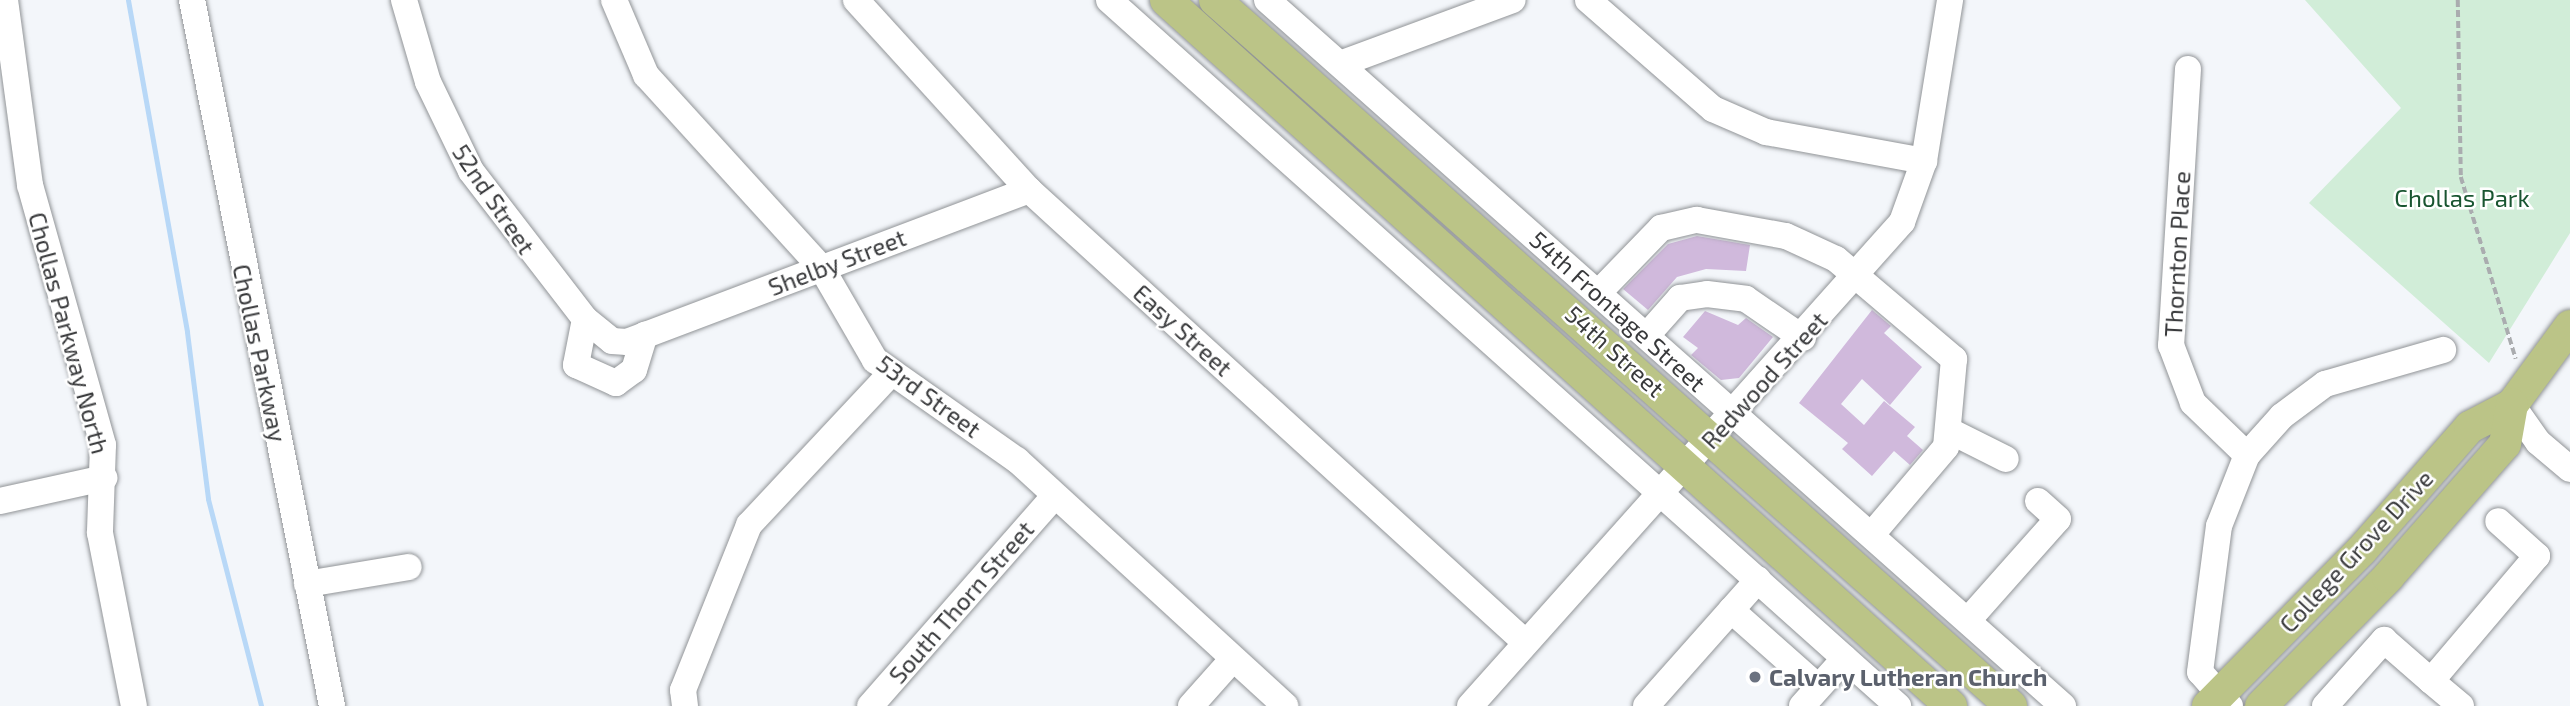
<!DOCTYPE html>
<html>
<head>
<meta charset="utf-8">
<style>
	body { margin:0 }
	#map { position:relative; width:2570px; height:706px; overflow:hidden; background:#f3f6fa; font-family:"Exo 2",sans-serif }
	div>[style] { position:absolute }
	.green>* { inset:0; background:#d1edd8 }
	.stream>* { height:5px; margin:-2.5px; padding:0 2.5px; transform-origin:2.5px; border-radius:2.5px; background:#b8d8f7 }
	.building>* { inset:0; background:#d0b9dc }
	.path>* { height:3.5px; margin-top:-1.75px; transform-origin:0; background:repeating-linear-gradient(90deg,#aaacaf 0 7px,transparent 0 10.5px) }
	.roads { filter:drop-shadow(0 0 2px #919497) drop-shadow(0 0 2px #919497) }
	.minor>* { height:26px; margin:-13px; padding:0 13px; transform-origin:13px; border-radius:13px; background:#fff }
	.major>* { height:32px; margin:-16px; padding:0 16px; transform-origin:16px; border-radius:16px; background:#bbc487 }
	.dots>* { width:19px; height:19px; translate:-50% -50%; box-sizing:border-box; border:4px solid #fff; border-radius:50% }
	span { translate:-50% -50%; white-space:nowrap; text-align:center; line-height:1.15; -webkit-text-stroke:5px #fff; paint-order:stroke }
	.park-label { font-size:24px; color:#195531 }
	.street-label { font-size:24px; color:#38393b }
	.worship-label { font-size:24px; color:#5b616d; font-weight:700 }
	.left { translate:0 -50%; text-align:left }
</style>
</head>
<body>
<div id="map">
	<div class="green">
		<i style="clip-path:polygon(2305px 0,2570px 0,2570px 233px,2489px 363px,2309px 203px,2401px 108px)"></i>
	</div>
	<div class="stream">
		<i style="left:128px;top:0;width:337px;rotate:79.9deg"></i>
		<i style="left:187px;top:332px;width:168px;rotate:82.8deg"></i>
		<i style="left:208px;top:499px;width:214px;rotate:75.6deg"></i>
	</div>
	<div class="building">
		<i style="clip-path:polygon(1697px 236px,1750px 245px,1746px 271px,1706px 269px,1677px 277px,1648px 310px,1623px 289px,1668px 244px)"></i>
		<i style="clip-path:polygon(1872px 310px,1891px 326px,1884px 333px,1922px 367px,1890px 405px,1862px 379px,1841px 404px,1864px 425px,1884px 401px,1915px 427px,1907px 436px,1923px 450px,1910px 465px,1894px 451px,1872px 476px,1842px 449px,1848px 443px,1799px 403px)"></i>
		<i style="clip-path:polygon(1705px 311px,1738px 325px,1746px 318px,1773px 337px,1739px 378px,1721px 380px,1691px 355px,1698px 348px,1683px 337px)"></i>
	</div>
	<div class="path">
		<i style="left:2458px;top:0;width:177px;rotate:89deg"></i>
		<i style="left:2461px;top:177px;width:190px;rotate:73.2deg"></i>
	</div>
	<div class="roads">
		<div class="minor">
			<i style="left:5px;top:0;width:187px;rotate:82.3deg"></i>
			<i style="left:30px;top:185px;width:270px;rotate:74.3deg"></i>
			<i style="left:103px;top:445px;width:88px;rotate:92deg"></i>
			<i style="left:100px;top:533px;width:176px;rotate:78.9deg"></i>
			<i style="left:192px;top:0;width:720px;rotate:78.78deg"></i>
			<i style="left:404px;top:0;width:85px;rotate:73.7deg"></i>
			<i style="left:428px;top:82px;width:99px;rotate:64.2deg"></i>
			<i style="left:471px;top:171px;width:187px;rotate:52.4deg"></i>
			<i style="left:585px;top:319px;width:35px;rotate:39deg"></i>
			<i style="left:612px;top:341px;width:15px;rotate:4deg"></i>
			<i style="left:627px;top:342px;width:430px;rotate:-20.7deg"></i>
			<i style="left:614px;top:0;width:82px;rotate:66.9deg"></i>
			<i style="left:646px;top:75px;width:260px;rotate:47.7deg"></i>
			<i style="left:821px;top:267px;width:108px;rotate:59.9deg"></i>
			<i style="left:875px;top:360px;width:174px;rotate:35.2deg"></i>
			<i style="left:1017px;top:460px;width:364px;rotate:42.5deg"></i>
			<i style="left:856px;top:0;width:257px;rotate:47.7deg"></i>
			<i style="left:1029px;top:190px;width:672px;rotate:42.35deg"></i>
			<i style="left:1109px;top:0;width:1059px;rotate:41.82deg"></i>
			<i style="left:1267px;top:0;width:1064px;rotate:41.57deg"></i>
			<i style="left:1588px;top:0;width:166px;rotate:41.1deg"></i>
			<i style="left:1713px;top:109px;width:58px;rotate:23.5deg"></i>
			<i style="left:1766px;top:132px;width:161px;rotate:10.4deg"></i>
			<i style="left:1340px;top:64px;width:184px;rotate:-20.3deg"></i>
			<i style="left:2188px;top:69px;width:277px;rotate:93.5deg"></i>
			<i style="left:2171px;top:345px;width:62px;rotate:69.2deg"></i>
			<i style="left:2193px;top:403px;width:75px;rotate:43.9deg"></i>
			<i style="left:1600px;top:291px;width:88px;rotate:-45.9deg"></i>
			<i style="left:1661px;top:228px;width:37px;rotate:-13deg"></i>
			<i style="left:1697px;top:220px;width:90px;rotate:10.2deg"></i>
			<i style="left:1786px;top:236px;width:55px;rotate:24.7deg"></i>
			<i style="left:1836px;top:259px;width:155px;rotate:40.3deg"></i>
			<i style="left:1954px;top:359px;width:88px;rotate:95.2deg"></i>
			<i style="left:1946px;top:447px;width:111px;rotate:130.3deg"></i>
			<i style="left:585px;top:319px;width:47px;rotate:101.1deg"></i>
			<i style="left:576px;top:365px;width:44px;rotate:24.2deg"></i>
			<i style="left:616px;top:383px;width:22px;rotate:-36deg"></i>
			<i style="left:634px;top:370px;width:37px;rotate:-73deg"></i>
			<i style="left:1649px;top:333px;width:47px;rotate:-48.5deg"></i>
			<i style="left:1680px;top:298px;width:27px;rotate:-8deg"></i>
			<i style="left:1707px;top:294px;width:39px;rotate:7deg"></i>
			<i style="left:1746px;top:299px;width:69px;rotate:34.4deg"></i>
			<i style="left:2512px;top:405px;width:45px;rotate:54.9deg"></i>
			<i style="left:2538px;top:442px;width:42px;rotate:40.2deg"></i>
			<i style="left:1952px;top:432px;width:60px;rotate:26.6deg"></i>
			<i style="left:0;top:501px;width:107px;rotate:-12.5deg"></i>
			<i style="left:307px;top:584px;width:103px;rotate:-9.5deg"></i>
			<i style="left:1731px;top:610px;width:116px;rotate:41.5deg"></i>
			<i style="left:1970px;top:618px;width:132px;rotate:-48.4deg"></i>
			<i style="left:2058px;top:519px;width:27px;rotate:-138deg"></i>
			<i style="left:685px;top:706px;width:16px;rotate:-97deg"></i>
			<i style="left:683px;top:690px;width:178px;rotate:-68.2deg"></i>
			<i style="left:749px;top:525px;width:209px;rotate:-46.9deg"></i>
			<i style="left:870px;top:706px;width:277px;rotate:-48.7deg"></i>
			<i style="left:1191px;top:706px;width:62px;rotate:-48.3deg"></i>
			<i style="left:1470px;top:706px;width:649px;rotate:-48.25deg"></i>
			<i style="left:1902px;top:222px;width:65px;rotate:-70.2deg"></i>
			<i style="left:1924px;top:161px;width:163px;rotate:-80.8deg"></i>
			<i style="left:1646px;top:706px;width:169px;rotate:-48.4deg"></i>
			<i style="left:1802px;top:706px;width:64px;rotate:-48.1deg"></i>
			<i style="left:2230px;top:706px;width:45px;rotate:-131.4deg"></i>
			<i style="left:2200px;top:672px;width:147px;rotate:-82.6deg"></i>
			<i style="left:2219px;top:526px;width:76px;rotate:-68.5deg"></i>
			<i style="left:2247px;top:455px;width:52px;rotate:-48.1deg"></i>
			<i style="left:2282px;top:416px;width:54px;rotate:-36.7deg"></i>
			<i style="left:2325px;top:384px;width:123px;rotate:-16.1deg"></i>
			<i style="left:2325px;top:706px;width:89px;rotate:-48.2deg"></i>
			<i style="left:2384px;top:640px;width:62px;rotate:41.1deg"></i>
			<i style="left:2461px;top:706px;width:39px;rotate:-140deg"></i>
			<i style="left:2431px;top:681px;width:164px;rotate:-49.7deg"></i>
			<i style="left:2537px;top:556px;width:52px;rotate:-138.1deg"></i>
		</div>
		<div class="major">
			<i style="left:1166px;top:0;width:1056px;rotate:41.97deg"></i>
			<i style="left:1215px;top:0;width:1064px;rotate:41.57deg"></i>
			<i style="left:2208px;top:706px;width:218px;rotate:-45.4deg"></i>
			<i style="left:2361px;top:551px;width:165px;rotate:-48.7deg"></i>
			<i style="left:2470px;top:427px;width:47px;rotate:-27.6deg"></i>
			<i style="left:2512px;top:405px;width:98px;rotate:-53.7deg"></i>
			<i style="left:2261px;top:706px;width:181px;rotate:-45.4deg"></i>
			<i style="left:2388px;top:577px;width:177px;rotate:-48.7deg"></i>
			<i style="left:2505px;top:444px;width:40px;rotate:-80deg"></i>
		</div>
	</div>
	<div class="dots">
		<i style="left:1755px;top:677px;background:#6b7280"></i>
	</div>
	<div class="park-label">
		<span style="left:2462px;top:198px">Chollas Park</span>
	</div>
	<div class="street-label">
		<span style="left:494px;top:199px;rotate:56deg">52nd Street</span>
		<span style="left:2177px;top:254px;rotate:-87deg">Thornton Place</span>
		<span style="left:837px;top:262px;rotate:-21deg">Shelby Street</span>
		<span style="left:1618px;top:311px;rotate:42deg">54th Frontage Street</span>
		<span style="left:1183px;top:330px;rotate:42deg">Easy Street</span>
		<span style="left:69px;top:333px;rotate:75deg">Chollas Parkway North</span>
		<span style="left:1615px;top:351px;rotate:42deg">54th Street</span>
		<span style="left:260px;top:353px;rotate:78deg">Chollas Parkway</span>
		<span style="left:1764px;top:380px;rotate:-48deg">Redwood Street</span>
		<span style="left:929px;top:396px;rotate:36deg">53rd Street</span>
		<span style="left:2356px;top:551px;rotate:-47deg">College Grove Drive</span>
		<span style="left:961px;top:602px;rotate:-49deg">South Thorn Street</span>
	</div>
	<div class="worship-label">
		<span class="left" style="left:1769px;top:677px">Calvary Lutheran Church</span>
	</div>
</div>
</body>
</html>
